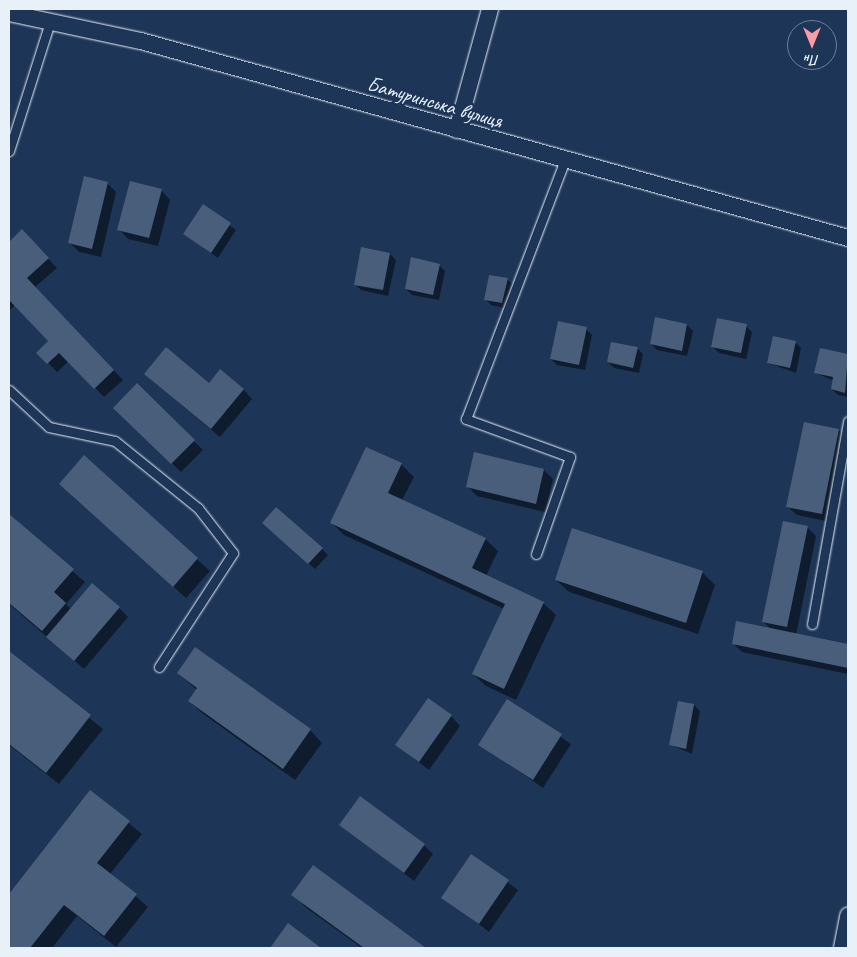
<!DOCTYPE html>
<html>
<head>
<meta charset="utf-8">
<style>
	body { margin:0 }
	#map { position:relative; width:857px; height:957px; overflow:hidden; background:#1d3557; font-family:Caveat,sans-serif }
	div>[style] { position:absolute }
	.shadow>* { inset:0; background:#0007 }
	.building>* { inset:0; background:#495e7a }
	.roads { filter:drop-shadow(0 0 1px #e8f1f8) drop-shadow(0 0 1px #e8f1f8) }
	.lane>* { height:9px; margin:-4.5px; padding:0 4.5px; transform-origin:4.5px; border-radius:4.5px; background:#1d3557 }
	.street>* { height:16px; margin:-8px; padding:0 8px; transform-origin:8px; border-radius:8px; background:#1d3557 }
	span { translate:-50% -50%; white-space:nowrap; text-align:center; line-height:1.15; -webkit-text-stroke:5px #1d3557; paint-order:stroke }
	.street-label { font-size:21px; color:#e8f1f8 }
	.frame { position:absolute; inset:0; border:10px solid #e8f1f8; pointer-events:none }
	.north { position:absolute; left:787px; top:20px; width:50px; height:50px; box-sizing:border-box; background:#1d3557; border:1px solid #6e8097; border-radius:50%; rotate:180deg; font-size:14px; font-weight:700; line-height:20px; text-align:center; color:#e8f1f8 }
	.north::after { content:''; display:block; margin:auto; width:18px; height:22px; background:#ff9aa2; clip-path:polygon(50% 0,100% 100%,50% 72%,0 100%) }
</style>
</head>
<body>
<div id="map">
	<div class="shadow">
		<i style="clip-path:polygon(107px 183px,116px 192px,101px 257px,79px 252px,70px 243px)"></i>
		<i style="clip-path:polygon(161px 190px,170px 200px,158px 246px,128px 239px,119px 229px)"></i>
		<i style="clip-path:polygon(203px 206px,236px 230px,218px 258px,184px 234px)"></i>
		<i style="clip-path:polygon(22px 231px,57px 268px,35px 287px,123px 380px,104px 397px,69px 361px,57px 372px,38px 353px,50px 341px,15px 305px,9px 311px,9px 243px)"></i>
		<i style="clip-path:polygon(390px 254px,396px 260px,388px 296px,361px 290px,355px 284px)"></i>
		<i style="clip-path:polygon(439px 265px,445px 271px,439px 300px,412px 295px,406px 289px)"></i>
		<i style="clip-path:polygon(507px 279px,513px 285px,508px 309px,491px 305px,485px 299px)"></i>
		<i style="clip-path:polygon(687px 325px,693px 331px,687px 356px,657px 350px,651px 344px)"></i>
		<i style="clip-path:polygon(746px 326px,752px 332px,746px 359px,719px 353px,713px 347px)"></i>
		<i style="clip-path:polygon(586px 329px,592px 335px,585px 370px,557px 365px,551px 359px)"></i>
		<i style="clip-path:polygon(795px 342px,801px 348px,796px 373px,768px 363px)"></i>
		<i style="clip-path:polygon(637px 348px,643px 354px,639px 373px,614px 368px,608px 362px)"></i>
		<i style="clip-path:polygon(821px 350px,848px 356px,848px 397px,838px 395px,832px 389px,834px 381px,816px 373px)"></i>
		<i style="clip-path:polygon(155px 383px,243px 389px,252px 399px,220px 437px)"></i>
		<i style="clip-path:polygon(137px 385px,203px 450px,181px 472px,115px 408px)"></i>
		<i style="clip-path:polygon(839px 430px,848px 440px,831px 522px,797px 515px,787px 506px)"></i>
		<i style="clip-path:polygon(367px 448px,401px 464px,414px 477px,402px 500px,485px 539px,498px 551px,486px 576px,543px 603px,556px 615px,516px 700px,486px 686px,473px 674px,504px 609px,344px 535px,332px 523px)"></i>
		<i style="clip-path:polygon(475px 454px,544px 470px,553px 479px,545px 512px,477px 496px,467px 486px)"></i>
		<i style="clip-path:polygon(848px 454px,848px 469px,846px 467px)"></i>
		<i style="clip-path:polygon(84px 457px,210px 571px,186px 598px,72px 496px)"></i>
		<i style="clip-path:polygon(9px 516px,85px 582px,66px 604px,72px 610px,119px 608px,128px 617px,84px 669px,9px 604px)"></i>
		<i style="clip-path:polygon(807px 527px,816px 536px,796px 635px,848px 646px,848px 674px,742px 652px,733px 643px,772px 630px,763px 621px)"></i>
		<i style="clip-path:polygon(270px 529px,322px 549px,328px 555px,315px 569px)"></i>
		<i style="clip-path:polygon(702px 572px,715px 585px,698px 634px,569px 592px,556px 580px)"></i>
		<i style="clip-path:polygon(9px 653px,103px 729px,59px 784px,9px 745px)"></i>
		<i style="clip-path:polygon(178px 673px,310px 730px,322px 743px,295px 780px,202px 713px,189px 701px,197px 690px)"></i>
		<i style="clip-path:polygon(508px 701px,571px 744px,543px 788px,480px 744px)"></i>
		<i style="clip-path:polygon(694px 705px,700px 711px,692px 754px,671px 745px)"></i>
		<i style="clip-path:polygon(451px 716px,460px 726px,429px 770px,397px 745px)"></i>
		<i style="clip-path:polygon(91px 792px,142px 834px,110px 874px,148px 907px,116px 947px,77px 916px,52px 948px,9px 948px,9px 896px)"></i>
		<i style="clip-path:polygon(341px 825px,424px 845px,433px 854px,414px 881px)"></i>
		<i style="clip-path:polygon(472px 856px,518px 890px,489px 932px,443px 897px)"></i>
		<i style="clip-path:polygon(313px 867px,423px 948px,362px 948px,305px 907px,293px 894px)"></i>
	</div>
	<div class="building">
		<i style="clip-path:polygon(84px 176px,108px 182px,92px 249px,68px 243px)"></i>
		<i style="clip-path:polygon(130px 181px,162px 189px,149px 238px,117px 230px)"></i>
		<i style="clip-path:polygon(203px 204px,231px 223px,211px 253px,183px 234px)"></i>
		<i style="clip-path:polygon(22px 229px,49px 258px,27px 278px,114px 370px,94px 389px,59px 353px,47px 364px,36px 353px,48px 341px,9px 300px,9px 242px)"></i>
		<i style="clip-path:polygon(361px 247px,390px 253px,383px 290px,354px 285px)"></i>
		<i style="clip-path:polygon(411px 257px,440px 264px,433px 295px,405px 289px)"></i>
		<i style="clip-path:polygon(489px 275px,508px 278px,502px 303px,484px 300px)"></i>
		<i style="clip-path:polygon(655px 317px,687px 324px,682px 351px,650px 344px)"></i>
		<i style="clip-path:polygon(717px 318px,747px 324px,741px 353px,711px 347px)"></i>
		<i style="clip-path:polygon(558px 321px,587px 327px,579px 365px,550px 359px)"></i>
		<i style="clip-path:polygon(773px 336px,796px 341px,790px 368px,767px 363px)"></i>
		<i style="clip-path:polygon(611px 342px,638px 347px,633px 368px,607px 362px)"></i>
		<i style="clip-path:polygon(166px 347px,209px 383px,220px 369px,244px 389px,211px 429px,144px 374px)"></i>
		<i style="clip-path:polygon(820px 348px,848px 354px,845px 393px,831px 389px,833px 377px,814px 373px)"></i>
		<i style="clip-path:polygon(137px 383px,195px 440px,171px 464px,113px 408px)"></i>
		<i style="clip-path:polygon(804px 422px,839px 429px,822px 514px,786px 507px)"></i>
		<i style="clip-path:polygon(366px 447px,402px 463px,388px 493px,486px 538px,472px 568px,544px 602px,504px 689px,472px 674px,505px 604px,330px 523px)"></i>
		<i style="clip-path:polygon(474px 452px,544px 469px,536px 504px,466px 487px)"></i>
		<i style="clip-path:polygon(84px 455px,198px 558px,173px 587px,59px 484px)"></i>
		<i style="clip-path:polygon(276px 507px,323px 548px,308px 564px,262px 523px)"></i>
		<i style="clip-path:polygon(9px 514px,74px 569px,54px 592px,66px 603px,42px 631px,9px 603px)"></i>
		<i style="clip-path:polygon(783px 521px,808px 526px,787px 627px,762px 622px)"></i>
		<i style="clip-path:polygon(572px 528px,703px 571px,686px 623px,555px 580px)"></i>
		<i style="clip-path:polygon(92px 583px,120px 607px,74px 661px,46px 637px)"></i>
		<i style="clip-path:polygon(736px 621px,848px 644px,848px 668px,732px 644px)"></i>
		<i style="clip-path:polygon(195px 647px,311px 729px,283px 769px,188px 701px,197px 688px,177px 673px)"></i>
		<i style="clip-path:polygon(9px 651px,91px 715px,46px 773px,9px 744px)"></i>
		<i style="clip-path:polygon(428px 698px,452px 715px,419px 762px,395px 745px)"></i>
		<i style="clip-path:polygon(507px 699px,562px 734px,533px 780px,478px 745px)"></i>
		<i style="clip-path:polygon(678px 701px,694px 704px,686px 749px,669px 745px)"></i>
		<i style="clip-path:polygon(90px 790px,130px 821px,97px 863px,137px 894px,104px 936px,64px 905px,30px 948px,9px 948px,9px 894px)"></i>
		<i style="clip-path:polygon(360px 796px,425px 844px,404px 873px,339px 825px)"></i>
		<i style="clip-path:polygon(471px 854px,509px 880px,479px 924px,441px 898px)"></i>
		<i style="clip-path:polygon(313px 865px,426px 948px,364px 948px,291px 895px)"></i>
		<i style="clip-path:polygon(288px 923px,321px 948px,270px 948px)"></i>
	</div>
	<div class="roads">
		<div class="lane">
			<i style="left:9px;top:151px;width:135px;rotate:-72.4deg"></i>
			<i style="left:9px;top:390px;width:54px;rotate:42.8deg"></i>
			<i style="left:49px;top:427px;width:67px;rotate:12deg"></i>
			<i style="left:115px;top:441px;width:107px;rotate:38.9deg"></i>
			<i style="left:198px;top:508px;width:57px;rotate:52.1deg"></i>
			<i style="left:233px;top:553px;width:136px;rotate:123deg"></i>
			<i style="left:536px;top:554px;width:103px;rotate:-70.7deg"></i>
			<i style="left:570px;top:457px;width:111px;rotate:-159.9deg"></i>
			<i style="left:466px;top:419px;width:275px;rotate:-69.1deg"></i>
			<i style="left:812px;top:624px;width:206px;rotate:-79.9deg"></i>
		</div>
		<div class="street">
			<i style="left:9px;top:13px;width:135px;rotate:12deg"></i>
			<i style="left:141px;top:41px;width:734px;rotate:15.57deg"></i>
			<i style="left:457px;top:130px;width:125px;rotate:-74.7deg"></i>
			<i style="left:842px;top:948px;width:33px;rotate:-79deg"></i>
		</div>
	</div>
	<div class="street-label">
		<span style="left:435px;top:102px;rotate:16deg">Батуринська вулиця</span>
	</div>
	<div class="frame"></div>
	<div class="north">Пн</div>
</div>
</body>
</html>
